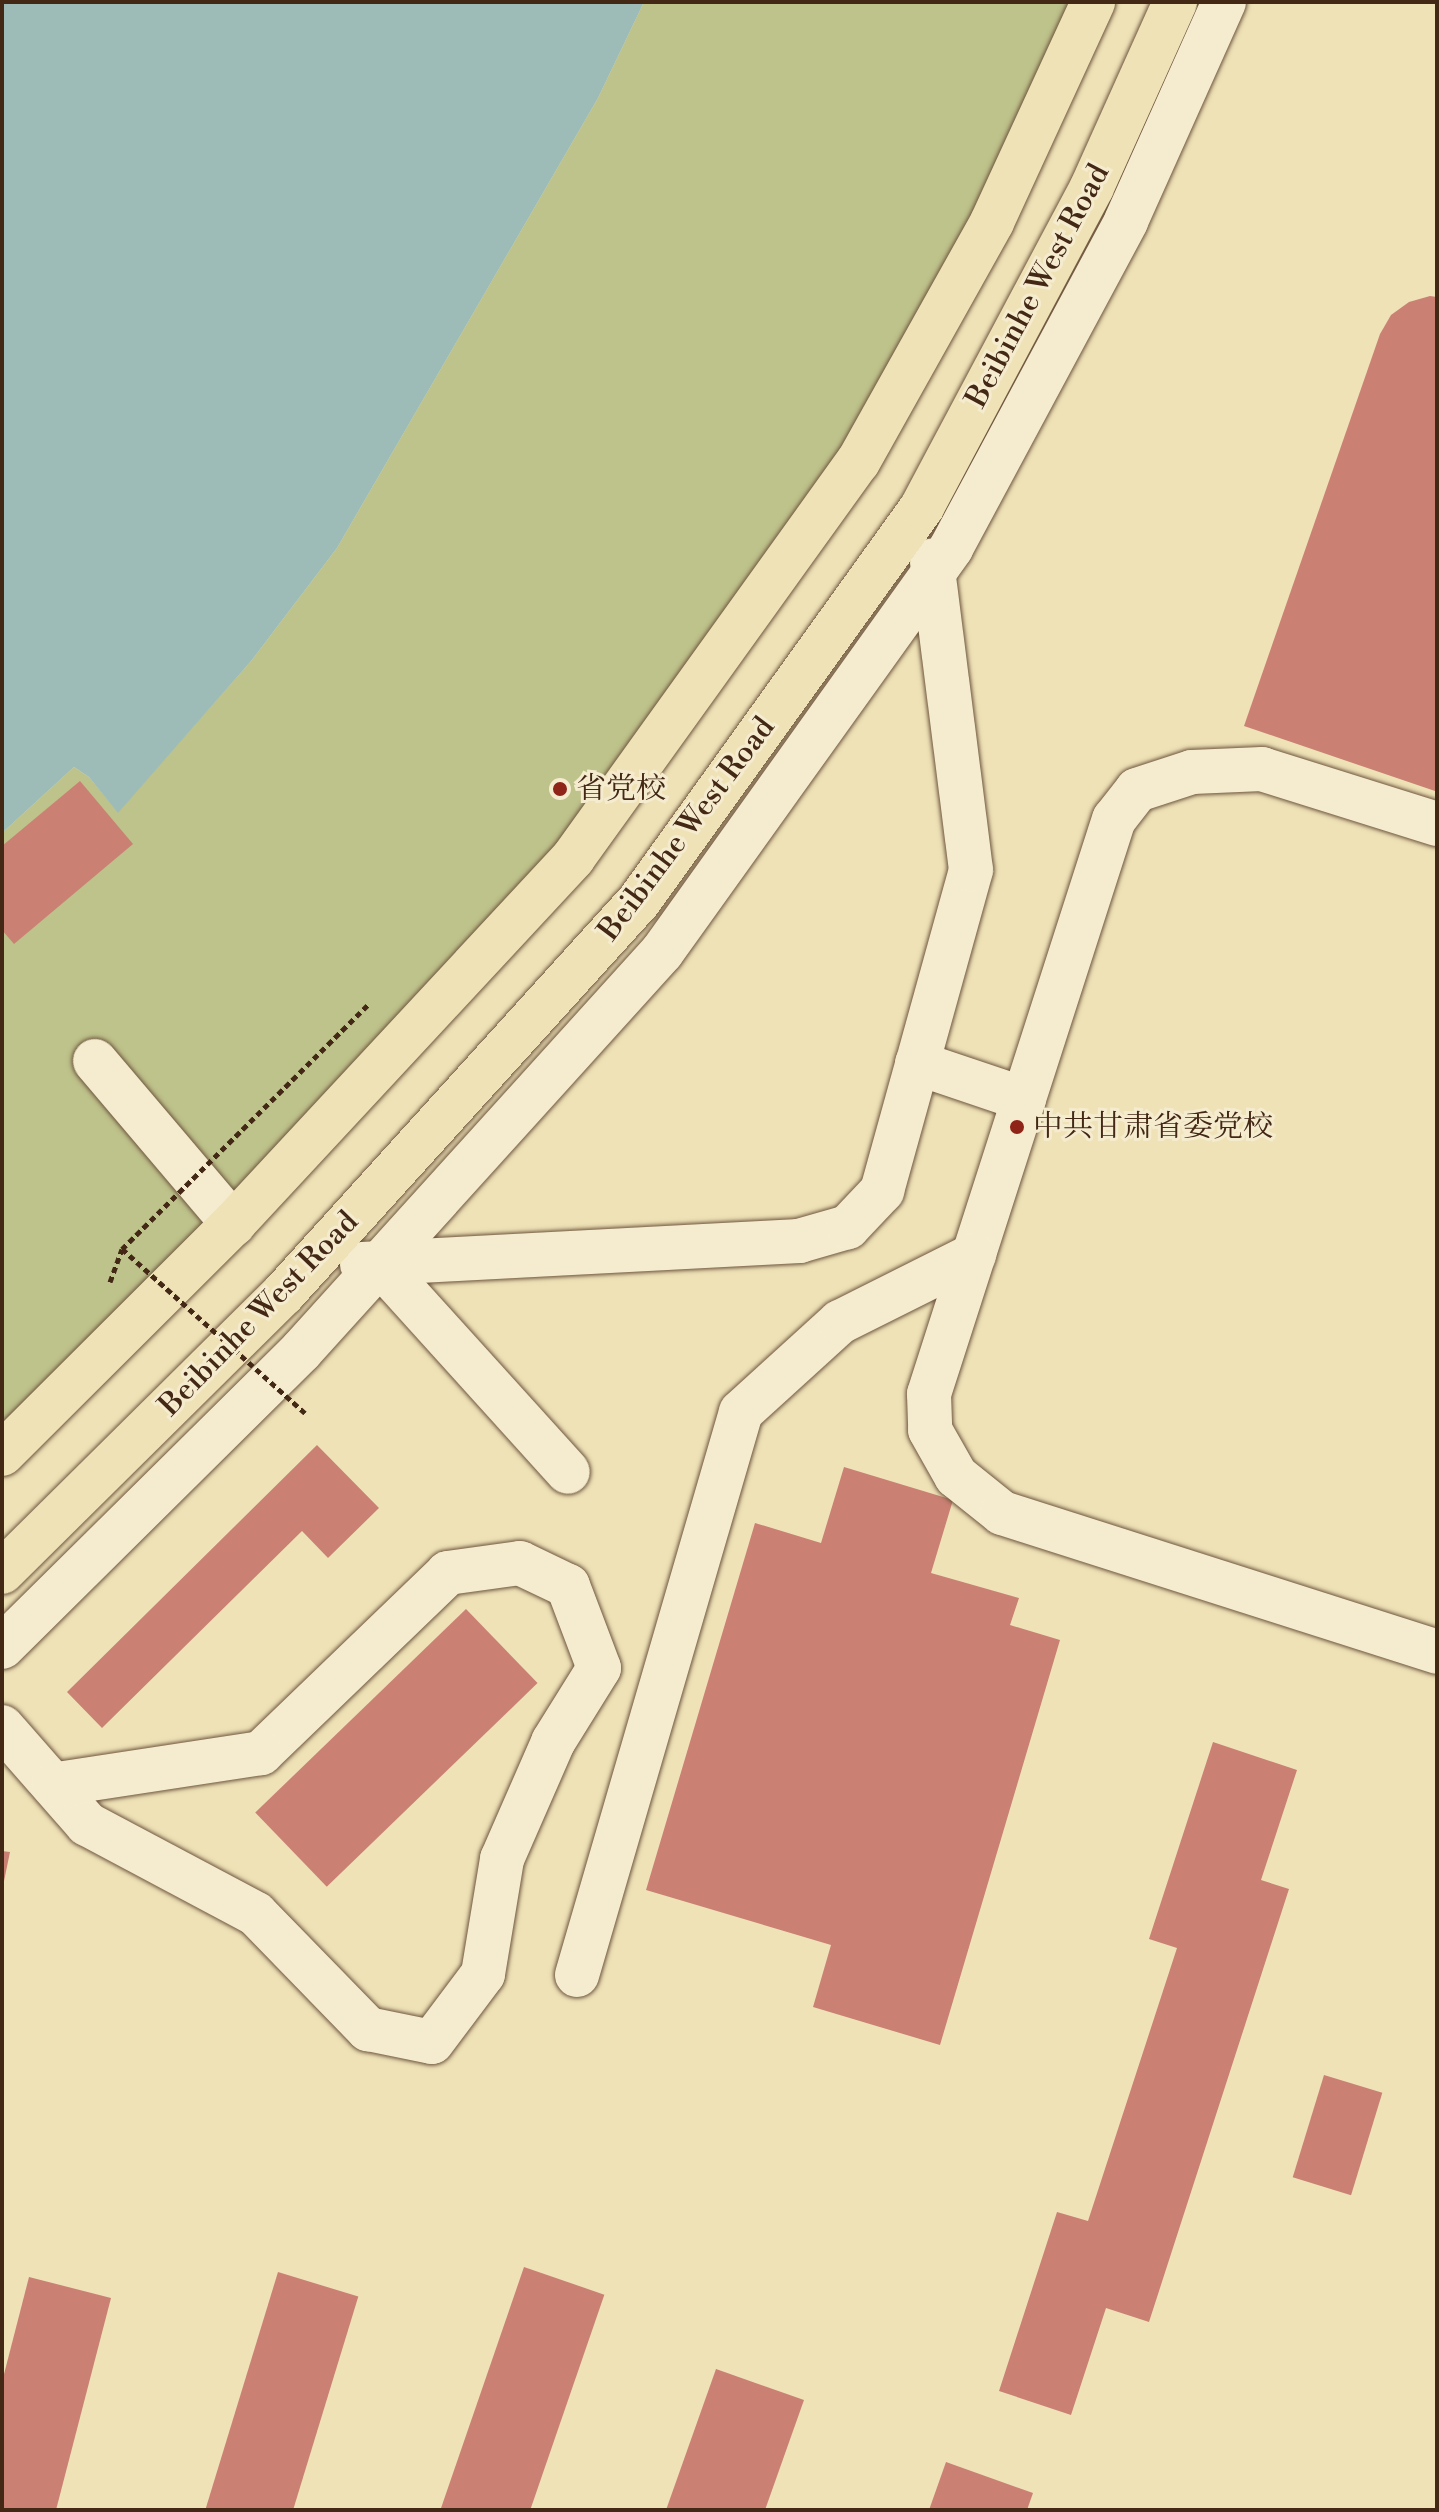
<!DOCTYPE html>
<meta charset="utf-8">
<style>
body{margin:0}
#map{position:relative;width:1439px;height:2512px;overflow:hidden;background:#efe2b7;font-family:"Libre Bodoni","Noto Serif SC",serif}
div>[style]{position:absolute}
.green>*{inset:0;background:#bec28b}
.water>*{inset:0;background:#9dbcb8}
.building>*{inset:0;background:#ca8174;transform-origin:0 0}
.path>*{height:5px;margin-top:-2.5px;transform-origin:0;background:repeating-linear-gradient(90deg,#432816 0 6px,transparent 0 10px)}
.roads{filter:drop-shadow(0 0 2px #6e563e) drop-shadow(0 0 2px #6e563e)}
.minor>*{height:44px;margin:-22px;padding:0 22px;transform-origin:22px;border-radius:22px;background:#f5ecd0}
.major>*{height:44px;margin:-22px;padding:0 22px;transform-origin:22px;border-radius:22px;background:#efe2b7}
.path-bridge>*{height:5px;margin-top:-2.5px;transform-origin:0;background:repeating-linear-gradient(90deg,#432816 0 6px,transparent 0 10px)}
.dots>*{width:22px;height:22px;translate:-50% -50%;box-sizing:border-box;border:4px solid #f5ecd0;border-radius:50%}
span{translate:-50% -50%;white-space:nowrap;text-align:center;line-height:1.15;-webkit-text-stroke:6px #f5ecd0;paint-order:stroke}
.street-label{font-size:30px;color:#432816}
.poi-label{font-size:30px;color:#432816}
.left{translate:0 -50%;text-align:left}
.frame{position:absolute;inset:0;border:4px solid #432816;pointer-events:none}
</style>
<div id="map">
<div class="green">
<div style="clip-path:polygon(644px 2px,1093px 2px,992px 222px,573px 858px,2px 1454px,2px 833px,74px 767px,89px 777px,118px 812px,252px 660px,337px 548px,598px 98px)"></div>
</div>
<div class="water">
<div style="clip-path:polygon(2px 2px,644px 2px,598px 98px,337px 548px,252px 660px,118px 813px,89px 777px,74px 767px,2px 833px)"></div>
</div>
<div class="building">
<div style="clip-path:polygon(1430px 296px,1437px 297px,1435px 791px,1244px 726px,1380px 334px,1391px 315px,1409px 302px)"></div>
<div style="clip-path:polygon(80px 781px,133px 844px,14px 944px,2px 930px,2px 846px)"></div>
<div style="clip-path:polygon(317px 1445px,379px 1508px,328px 1558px,302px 1531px,102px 1728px,67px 1692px)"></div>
<div style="clip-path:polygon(844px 1467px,953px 1500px,931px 1573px,1019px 1598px,1010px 1625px,1060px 1640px,940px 2045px,813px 2007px,831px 1945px,646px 1890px,755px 1523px,821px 1543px)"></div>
<div style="left:466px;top:1609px;width:103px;height:293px;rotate:46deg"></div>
<div style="clip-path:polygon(1213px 1742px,1297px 1770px,1261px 1880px,1289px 1889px,1149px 2322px,1106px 2308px,1071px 2415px,999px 2391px,1057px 2212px,1088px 2221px,1177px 1948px,1149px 1939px)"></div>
<div style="clip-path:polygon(2px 1851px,10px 1852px,3px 1886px,2px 1885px)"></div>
<div style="left:1324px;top:2075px;width:61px;height:107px;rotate:17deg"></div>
<div style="left:524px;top:2267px;width:85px;height:258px;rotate:19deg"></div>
<div style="left:278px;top:2272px;width:84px;height:248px;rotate:17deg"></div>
<div style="clip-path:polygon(29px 2277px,111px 2298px,56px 2510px,2px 2510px,2px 2382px)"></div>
<div style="clip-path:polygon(716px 2369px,804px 2400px,765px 2510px,666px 2510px)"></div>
<div style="clip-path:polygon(946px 2462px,1033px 2493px,1027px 2510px,929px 2510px)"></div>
</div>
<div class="path">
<div style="left:110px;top:1282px;width:35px;rotate:-70deg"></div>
</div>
<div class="roads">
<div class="minor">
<div style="left:1437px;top:824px;width:183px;rotate:-162.6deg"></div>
<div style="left:1262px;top:769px;width:70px;rotate:177.5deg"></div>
<div style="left:1192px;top:772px;width:58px;rotate:161.9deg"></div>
<div style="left:1137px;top:790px;width:37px;rotate:128deg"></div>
<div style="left:1114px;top:819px;width:604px;rotate:107.84deg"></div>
<div style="left:929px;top:1394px;width:36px;rotate:88deg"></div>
<div style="left:930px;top:1430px;width:53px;rotate:60.5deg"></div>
<div style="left:956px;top:1476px;width:59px;rotate:38.8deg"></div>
<div style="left:1002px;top:1513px;width:457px;rotate:17.7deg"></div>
<div style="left:95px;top:1061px;width:214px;rotate:49.7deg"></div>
<div style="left:917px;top:1063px;width:113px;rotate:18.6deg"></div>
<div style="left:362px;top:1264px;width:438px;rotate:-3deg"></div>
<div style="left:799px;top:1241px;width:51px;rotate:-15.9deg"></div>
<div style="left:848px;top:1227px;width:50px;rotate:-46.6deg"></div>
<div style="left:882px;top:1191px;width:333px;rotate:-74.5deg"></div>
<div style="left:971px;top:870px;width:312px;rotate:-97.2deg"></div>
<div style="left:380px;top:1264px;width:280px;rotate:47.9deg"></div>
<div style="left:2px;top:1647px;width:421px;rotate:-44.7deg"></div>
<div style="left:301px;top:1351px;width:538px;rotate:-47.86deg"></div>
<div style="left:662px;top:952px;width:497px;rotate:-54.4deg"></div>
<div style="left:951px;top:548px;width:371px;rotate:-61.8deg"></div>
<div style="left:1126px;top:221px;width:240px;rotate:-65.9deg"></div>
<div style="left:2px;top:1727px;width:129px;rotate:48.8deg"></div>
<div style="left:87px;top:1824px;width:191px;rotate:28deg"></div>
<div style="left:256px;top:1914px;width:161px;rotate:45.8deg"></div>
<div style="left:368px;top:2029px;width:65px;rotate:11.5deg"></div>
<div style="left:432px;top:2042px;width:85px;rotate:-53.1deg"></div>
<div style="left:483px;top:1974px;width:117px;rotate:-80.6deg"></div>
<div style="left:502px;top:1859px;width:128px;rotate:-66.4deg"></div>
<div style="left:553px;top:1742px;width:87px;rotate:-58.1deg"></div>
<div style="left:599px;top:1668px;width:88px;rotate:-110.7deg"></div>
<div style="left:568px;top:1586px;width:53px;rotate:-154.4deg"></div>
<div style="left:520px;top:1563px;width:73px;rotate:172.1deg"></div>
<div style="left:448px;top:1573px;width:260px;rotate:136.1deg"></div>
<div style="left:261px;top:1753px;width:210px;rotate:171.3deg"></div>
<div style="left:577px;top:1975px;width:586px;rotate:-73.76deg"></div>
<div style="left:741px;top:1412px;width:134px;rotate:-42.3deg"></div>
<div style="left:840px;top:1322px;width:150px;rotate:-26.6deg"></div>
</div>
<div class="major">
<div style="left:2px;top:1454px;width:326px;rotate:-44.9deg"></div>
<div style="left:233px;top:1224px;width:500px;rotate:-47.1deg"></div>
<div style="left:573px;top:858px;width:488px;rotate:-54.3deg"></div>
<div style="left:858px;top:462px;width:275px;rotate:-60.8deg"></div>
<div style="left:992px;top:222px;width:242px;rotate:-65.3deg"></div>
<div style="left:2px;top:1572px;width:395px;rotate:-44.7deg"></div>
<div style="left:283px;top:1294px;width:530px;rotate:-47.83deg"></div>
<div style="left:639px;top:901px;width:485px;rotate:-54.3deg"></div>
<div style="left:922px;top:507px;width:362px;rotate:-62deg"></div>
<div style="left:1092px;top:187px;width:203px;rotate:-65.8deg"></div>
</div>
</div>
<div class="path-bridge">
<div style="left:305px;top:1413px;width:246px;rotate:-138.1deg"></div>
<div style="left:122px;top:1249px;width:348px;rotate:-44.8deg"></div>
</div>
<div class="dots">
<div style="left:560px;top:789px;background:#8f2418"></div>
<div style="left:1017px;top:1127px;background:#8f2418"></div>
</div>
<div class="street-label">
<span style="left:1038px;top:286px;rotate:-62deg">Beibinhe West Road</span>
<span style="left:687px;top:829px;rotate:-53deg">Beibinhe West Road</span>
<span style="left:259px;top:1314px;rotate:-46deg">Beibinhe West Road</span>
</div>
<div class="poi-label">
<span class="left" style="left:576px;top:789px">省党校</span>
<span class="left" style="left:1033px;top:1127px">中共甘肃省委党校</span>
</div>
<div class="frame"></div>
</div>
